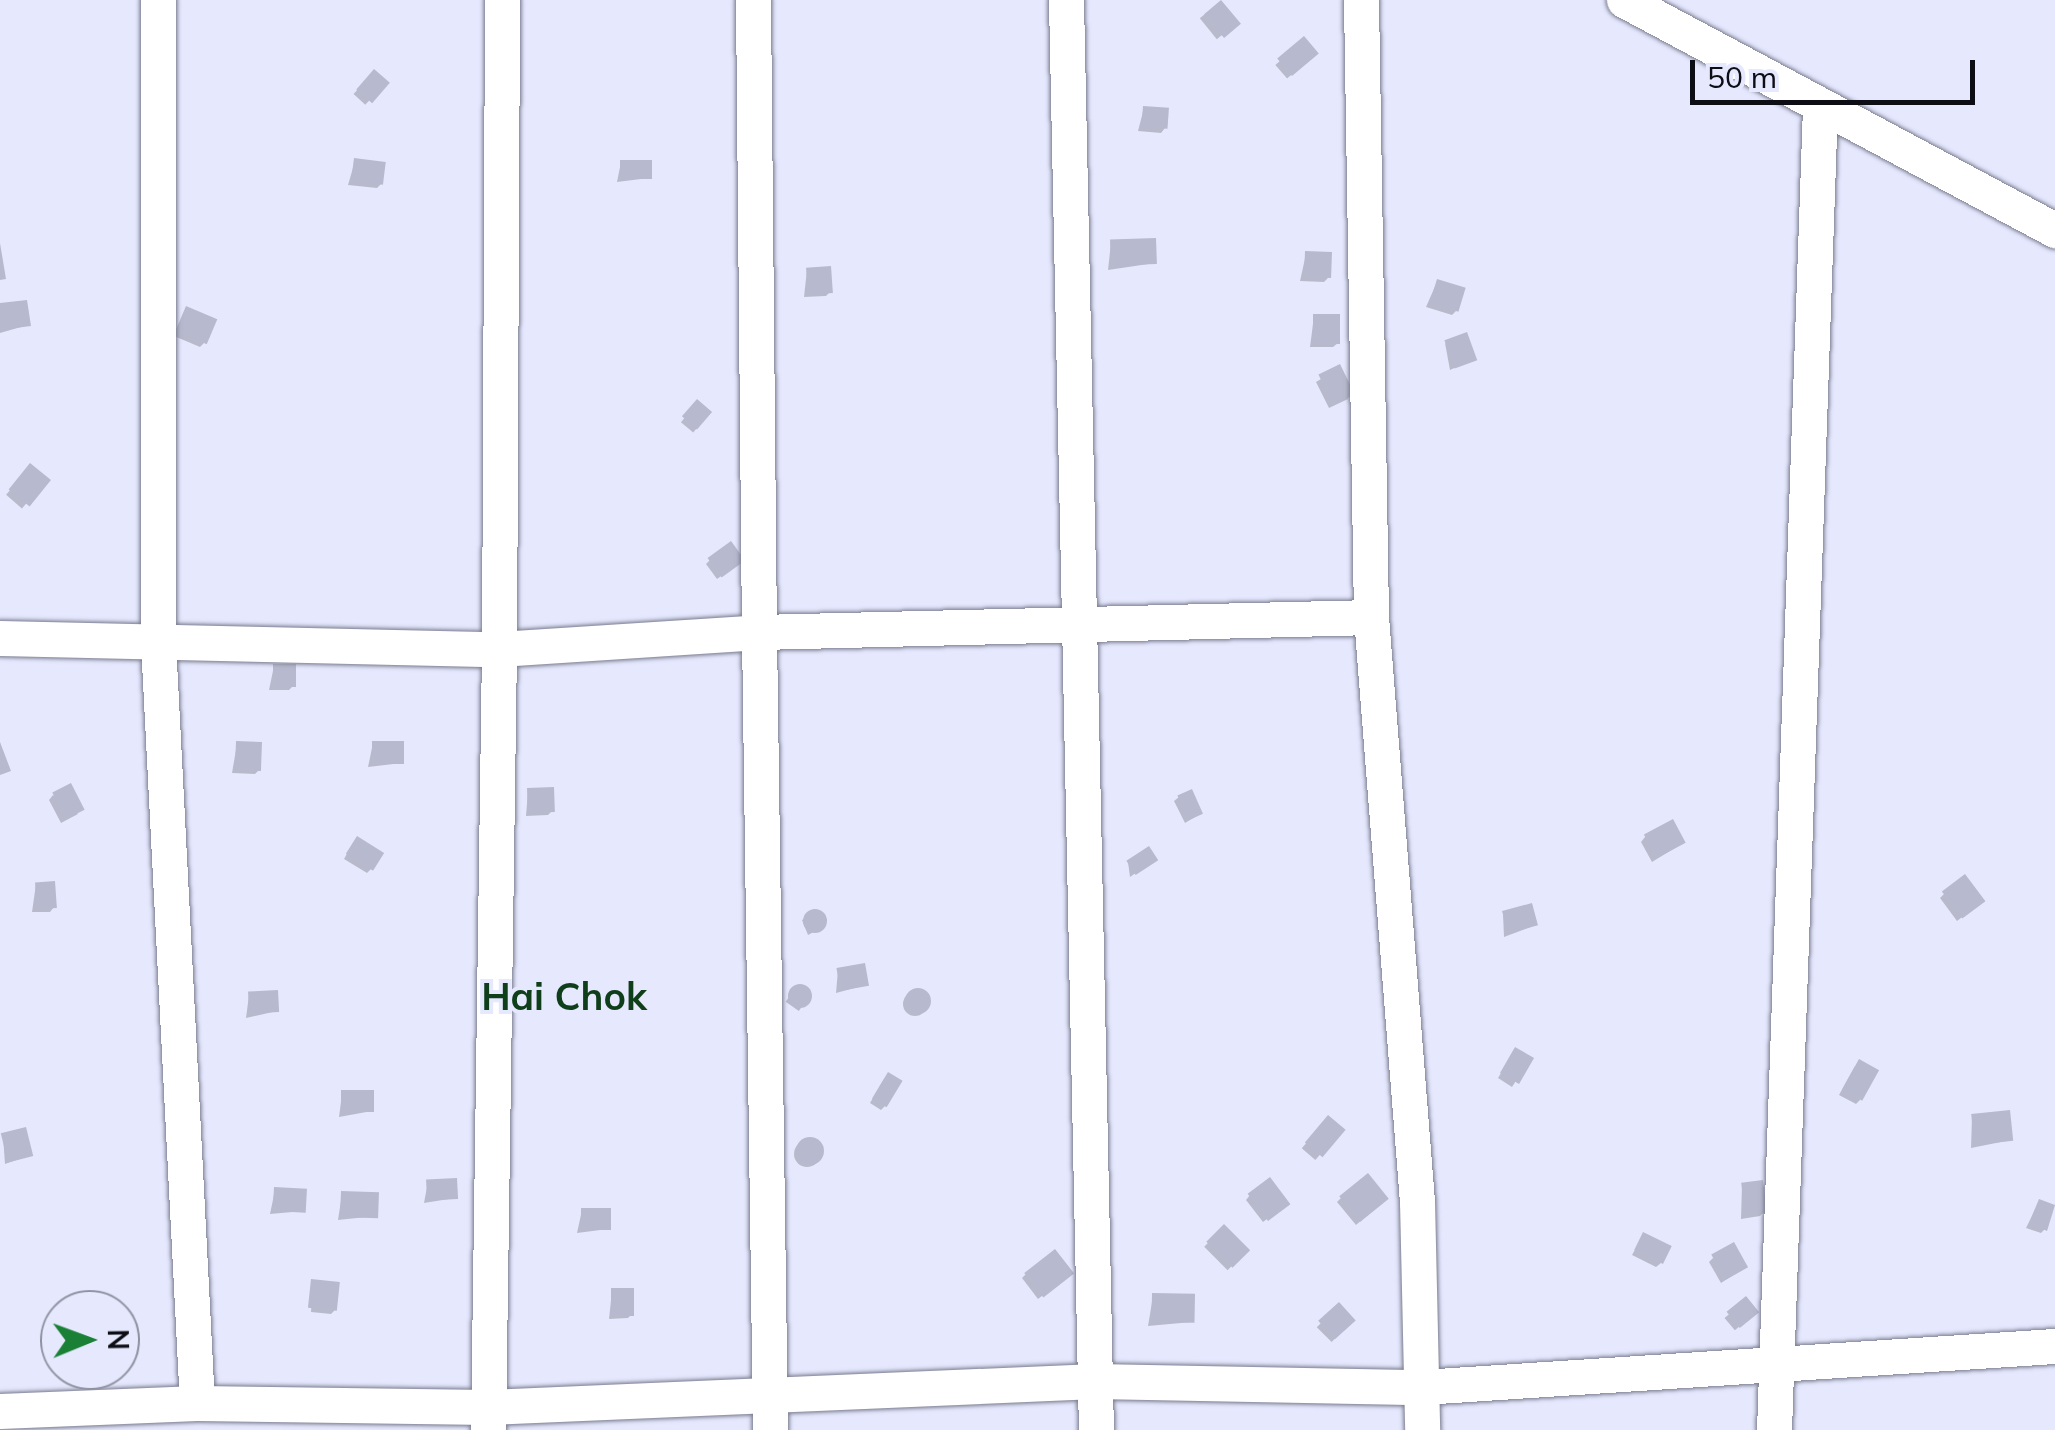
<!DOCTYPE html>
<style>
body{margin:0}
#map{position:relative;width:2055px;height:1430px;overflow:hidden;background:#e6e9fe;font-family:Mulish,sans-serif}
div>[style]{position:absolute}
.shadow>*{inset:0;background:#0003;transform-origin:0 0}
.round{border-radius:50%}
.building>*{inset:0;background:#b7bace;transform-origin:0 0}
.roads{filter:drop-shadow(0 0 2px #797b8e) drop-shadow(0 0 2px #797b8e)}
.street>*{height:35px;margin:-17.5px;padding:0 17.5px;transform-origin:17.5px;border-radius:17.5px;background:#fff}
span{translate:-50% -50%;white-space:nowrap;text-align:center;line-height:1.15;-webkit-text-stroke:8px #e6e9fe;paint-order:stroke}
.district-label{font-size:38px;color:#0f3e1a;font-weight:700}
.north{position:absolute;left:40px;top:1290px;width:100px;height:100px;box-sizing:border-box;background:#e6e9fe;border:2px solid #8f91a1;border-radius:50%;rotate:89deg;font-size:28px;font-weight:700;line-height:40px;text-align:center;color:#0d0e15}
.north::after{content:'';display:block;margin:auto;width:35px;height:45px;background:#198035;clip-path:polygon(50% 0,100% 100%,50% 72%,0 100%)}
.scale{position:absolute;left:1690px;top:60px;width:285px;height:45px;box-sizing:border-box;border:5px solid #0d0e15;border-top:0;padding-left:12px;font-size:30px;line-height:35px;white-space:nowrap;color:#0d0e15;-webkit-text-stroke:8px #e6e9fe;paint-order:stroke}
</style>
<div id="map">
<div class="shadow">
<div style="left:1220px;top:2px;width:27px;height:26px;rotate:51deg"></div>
<div style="left:1304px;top:40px;width:18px;height:38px;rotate:49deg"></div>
<div style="left:374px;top:72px;width:16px;height:30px;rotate:43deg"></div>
<div style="clip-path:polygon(1144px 108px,1165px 128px,1161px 133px,1138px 131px)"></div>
<div style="clip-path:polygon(355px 161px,381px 184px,377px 188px,348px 185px)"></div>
<div style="clip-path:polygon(621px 162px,649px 178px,617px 182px)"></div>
<div style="clip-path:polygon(1111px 243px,1155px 263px,1108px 270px)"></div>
<div style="clip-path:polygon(1306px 254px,1328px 278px,1324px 282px,1300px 281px)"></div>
<div style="clip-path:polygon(807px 270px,830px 292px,826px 296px,804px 297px)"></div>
<div style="clip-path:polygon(1437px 282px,1456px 311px,1452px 315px,1426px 307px)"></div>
<div style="clip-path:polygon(0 306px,28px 325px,0 333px)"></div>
<div style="clip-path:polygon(187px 309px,204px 343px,200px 347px,174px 336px)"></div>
<div style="clip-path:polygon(1314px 316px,1338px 343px,1333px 347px,1310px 347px)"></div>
<div style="clip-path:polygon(1445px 343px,1474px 359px,1450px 370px)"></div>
<div style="clip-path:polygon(1339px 368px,1348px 399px,1329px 408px,1316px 382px)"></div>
<div style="left:697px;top:403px;width:16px;height:25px;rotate:40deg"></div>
<div style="left:31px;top:466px;width:21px;height:38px;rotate:41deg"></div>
<div style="clip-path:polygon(710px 560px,738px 564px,717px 579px,706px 564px)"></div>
<div style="clip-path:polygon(274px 666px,293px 686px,289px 690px,269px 690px)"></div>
<div style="clip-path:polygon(373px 743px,402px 763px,368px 767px)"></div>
<div style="clip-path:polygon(237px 744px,259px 770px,255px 774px,232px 773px)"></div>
<div style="clip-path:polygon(528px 791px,552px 811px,548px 815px,526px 816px)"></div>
<div style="clip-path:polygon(53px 795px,78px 814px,61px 823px,49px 800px)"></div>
<div style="clip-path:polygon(1179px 797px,1200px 814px,1185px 823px,1174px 801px)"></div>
<div style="clip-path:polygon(1645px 837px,1683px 843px,1652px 862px,1641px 842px)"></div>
<div style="clip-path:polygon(353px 843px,371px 869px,367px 873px,344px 859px)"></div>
<div style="clip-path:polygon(1128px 862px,1150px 863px,1130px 877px)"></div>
<div style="clip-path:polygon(36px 884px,54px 907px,50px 912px,32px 912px)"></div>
<div style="clip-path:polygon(1944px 894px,1978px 905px,1957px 921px,1940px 898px)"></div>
<div style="clip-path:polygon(817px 912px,823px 927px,808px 935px,802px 920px)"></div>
<div style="clip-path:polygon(1503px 914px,1536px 925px,1504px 937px)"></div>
<div style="clip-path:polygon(838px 970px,866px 985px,836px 993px)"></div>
<div style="left:796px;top:987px;width:16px;height:18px;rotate:35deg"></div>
<div class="round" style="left:903px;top:992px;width:24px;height:24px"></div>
<div style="clip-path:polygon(249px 995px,277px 1011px,246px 1018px)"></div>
<div style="clip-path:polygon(1512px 1055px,1530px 1059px,1512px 1087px,1498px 1078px)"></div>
<div style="clip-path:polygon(1855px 1066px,1860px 1100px,1856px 1104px,1839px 1095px)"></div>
<div style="clip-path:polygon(884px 1079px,885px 1106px,881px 1110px,870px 1103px)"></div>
<div style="clip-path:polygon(342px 1094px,372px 1111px,339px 1117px)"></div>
<div style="clip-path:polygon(1972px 1117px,2011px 1140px,1971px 1148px)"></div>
<div style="left:1328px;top:1118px;width:18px;height:40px;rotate:41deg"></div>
<div style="clip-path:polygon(3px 1136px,30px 1155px,5px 1164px)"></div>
<div class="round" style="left:794px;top:1141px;width:26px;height:26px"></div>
<div style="clip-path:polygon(428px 1182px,455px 1198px,424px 1203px)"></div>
<div style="clip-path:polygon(1742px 1185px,1764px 1212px,1760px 1216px,1741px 1219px)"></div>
<div style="clip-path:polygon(275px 1190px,304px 1211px,270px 1214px)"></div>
<div style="clip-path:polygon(342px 1194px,376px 1216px,338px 1220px)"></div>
<div style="clip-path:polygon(1250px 1195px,1282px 1208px,1263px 1222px,1246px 1200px)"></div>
<div style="clip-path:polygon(1341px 1198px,1386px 1199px,1356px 1225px,1337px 1202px)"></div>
<div style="clip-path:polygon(2039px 1202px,2045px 1229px,2041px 1233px,2026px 1228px)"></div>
<div style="clip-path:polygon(582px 1210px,608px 1229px,577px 1233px)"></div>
<div style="left:1224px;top:1227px;width:33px;height:28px;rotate:45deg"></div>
<div style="clip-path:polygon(1643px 1235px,1661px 1263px,1656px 1267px,1632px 1255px)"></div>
<div style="clip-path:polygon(1713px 1258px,1741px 1270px,1721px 1283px,1709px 1262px)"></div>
<div style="clip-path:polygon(1026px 1274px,1067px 1277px,1038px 1299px,1022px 1278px)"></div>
<div style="clip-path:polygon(313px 1283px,335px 1310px,331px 1314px,311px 1312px)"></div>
<div style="clip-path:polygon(612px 1291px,632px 1314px,628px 1318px,609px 1319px)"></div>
<div style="clip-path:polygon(1153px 1296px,1192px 1322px,1148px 1326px)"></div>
<div style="left:1746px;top:1300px;width:16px;height:28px;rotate:50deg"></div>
<div style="left:1338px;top:1306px;width:21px;height:30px;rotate:45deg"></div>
</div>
<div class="building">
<div style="left:1221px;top:0;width:31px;height:22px;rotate:50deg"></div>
<div style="left:1304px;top:36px;width:23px;height:35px;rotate:50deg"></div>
<div style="left:374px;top:69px;width:21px;height:27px;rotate:41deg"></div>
<div style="left:1143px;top:106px;width:26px;height:21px;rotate:4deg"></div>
<div style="left:354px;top:158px;width:32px;height:23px;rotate:7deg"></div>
<div style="left:620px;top:160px;width:32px;height:19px"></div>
<div style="left:1156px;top:238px;width:26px;height:46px;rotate:88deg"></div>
<div style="clip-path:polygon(0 243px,6px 279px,0 280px)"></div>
<div style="left:1305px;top:251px;width:27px;height:26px;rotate:2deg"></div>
<div style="left:831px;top:266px;width:27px;height:25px;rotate:86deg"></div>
<div style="left:1437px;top:279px;width:30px;height:25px;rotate:17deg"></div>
<div style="clip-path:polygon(27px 300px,31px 326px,0 330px,0 303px)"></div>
<div style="left:186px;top:306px;width:34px;height:27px;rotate:23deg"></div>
<div style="left:1313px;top:314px;width:27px;height:30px"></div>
<div style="left:1467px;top:332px;width:30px;height:24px;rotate:70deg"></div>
<div style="left:1340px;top:364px;width:34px;height:24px;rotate:64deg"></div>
<div style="left:697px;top:399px;width:20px;height:23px;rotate:41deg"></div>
<div style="left:30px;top:463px;width:27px;height:34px;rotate:39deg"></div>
<div style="left:731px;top:541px;width:24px;height:29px;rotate:54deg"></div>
<div style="left:273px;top:664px;width:23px;height:23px"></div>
<div style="left:236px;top:741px;width:26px;height:29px;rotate:2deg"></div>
<div style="left:372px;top:741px;width:32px;height:23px"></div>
<div style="clip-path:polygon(0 742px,11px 771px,0 775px)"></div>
<div style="left:71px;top:783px;width:30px;height:21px;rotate:63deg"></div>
<div style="left:554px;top:787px;width:25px;height:27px;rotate:88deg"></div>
<div style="left:1192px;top:789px;width:27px;height:16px;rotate:66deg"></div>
<div style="left:1673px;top:819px;width:27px;height:33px;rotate:62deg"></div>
<div style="left:357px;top:836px;width:32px;height:21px;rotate:32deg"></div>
<div style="left:1149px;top:846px;width:17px;height:27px;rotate:57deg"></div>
<div style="left:1965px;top:874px;width:34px;height:29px;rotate:53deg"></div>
<div style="left:55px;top:881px;width:27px;height:20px;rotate:86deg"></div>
<div style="left:1532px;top:903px;width:23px;height:31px;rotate:75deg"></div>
<div class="round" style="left:803px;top:909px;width:24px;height:24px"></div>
<div style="left:865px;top:963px;width:23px;height:29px;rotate:80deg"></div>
<div class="round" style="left:788px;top:984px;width:24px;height:24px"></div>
<div class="round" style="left:905px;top:988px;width:26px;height:26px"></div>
<div style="left:278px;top:990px;width:22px;height:30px;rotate:87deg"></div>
<div style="left:1515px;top:1047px;width:22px;height:30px;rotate:30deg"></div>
<div style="left:1859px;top:1059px;width:23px;height:35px;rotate:29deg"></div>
<div style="left:888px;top:1072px;width:17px;height:31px;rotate:31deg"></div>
<div style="left:374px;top:1090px;width:22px;height:33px;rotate:90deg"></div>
<div style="left:2010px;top:1110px;width:31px;height:39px;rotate:84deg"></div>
<div style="left:1328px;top:1115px;width:23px;height:36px;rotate:40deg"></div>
<div style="left:26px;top:1127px;width:30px;height:26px;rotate:76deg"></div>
<div class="round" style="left:796px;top:1137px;width:28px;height:28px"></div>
<div style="left:1368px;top:1173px;width:33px;height:37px;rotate:51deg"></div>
<div style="left:1270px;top:1177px;width:34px;height:28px;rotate:53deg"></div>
<div style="left:457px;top:1178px;width:21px;height:31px;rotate:87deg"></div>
<div style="left:1763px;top:1180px;width:33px;height:22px;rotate:83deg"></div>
<div style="left:274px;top:1187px;width:33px;height:24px;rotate:3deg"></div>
<div style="left:341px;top:1191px;width:38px;height:26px;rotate:2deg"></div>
<div style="clip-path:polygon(2039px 1199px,2055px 1205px,2047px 1231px,2029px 1223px)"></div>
<div style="left:581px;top:1208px;width:30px;height:22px"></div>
<div style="left:1224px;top:1224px;width:37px;height:25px;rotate:45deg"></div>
<div style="left:1643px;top:1232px;width:32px;height:20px;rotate:26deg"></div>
<div style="left:1734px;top:1242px;width:29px;height:26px;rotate:61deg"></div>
<div style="left:1055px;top:1249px;width:31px;height:39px;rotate:52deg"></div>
<div style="left:311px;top:1279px;width:29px;height:29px;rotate:6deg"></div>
<div style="left:611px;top:1288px;width:23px;height:28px"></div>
<div style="left:1152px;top:1293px;width:43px;height:29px;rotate:1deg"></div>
<div style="left:1746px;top:1296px;width:21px;height:25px;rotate:51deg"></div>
<div style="left:1339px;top:1302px;width:25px;height:28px;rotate:48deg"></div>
</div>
<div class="roads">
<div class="street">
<div style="left:158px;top:0;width:642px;rotate:90deg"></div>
<div style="left:158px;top:642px;width:762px;rotate:87.07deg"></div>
<div style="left:502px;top:0;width:649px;rotate:90.26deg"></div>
<div style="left:499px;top:649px;width:261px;rotate:-3.7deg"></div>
<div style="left:759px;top:632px;width:798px;rotate:89.21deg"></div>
<div style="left:753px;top:0;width:632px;rotate:89.46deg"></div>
<div style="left:759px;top:632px;width:612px;rotate:-1.4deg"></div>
<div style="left:1066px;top:0;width:1430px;rotate:88.8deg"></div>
<div style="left:1361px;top:0;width:617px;rotate:89.07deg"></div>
<div style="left:1371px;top:617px;width:586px;rotate:85.5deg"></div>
<div style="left:1417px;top:1201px;width:229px;rotate:88.7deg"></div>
<div style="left:1624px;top:0;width:489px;rotate:28.1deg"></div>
<div style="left:0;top:638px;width:499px;rotate:1.3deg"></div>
<div style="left:499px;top:649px;width:780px;rotate:90.81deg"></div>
<div style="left:0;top:1411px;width:197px;rotate:-2.3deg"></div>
<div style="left:197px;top:1403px;width:291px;rotate:0.8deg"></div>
<div style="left:488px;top:1407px;width:608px;rotate:-2.45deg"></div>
<div style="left:1095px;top:1381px;width:327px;rotate:1.1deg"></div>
<div style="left:1422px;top:1387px;width:634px;rotate:-3.71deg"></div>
<div style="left:1774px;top:1430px;width:1324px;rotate:-88.01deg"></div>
</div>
</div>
<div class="district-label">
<span style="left:564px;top:997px">Hai Chok</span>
</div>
<div class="north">N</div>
<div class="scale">50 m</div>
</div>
